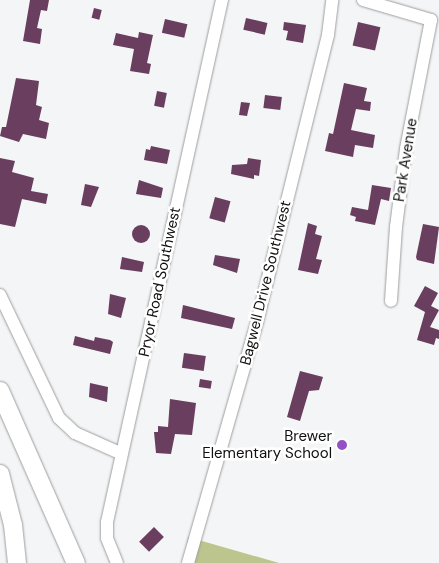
<!DOCTYPE html>
<style>
body{margin:0}
#map{position:relative;width:439px;height:563px;overflow:hidden;background:#f4f5f6;font-family:"DM Sans",sans-serif}
div>[style]{position:absolute}
.forest>*{inset:0;background:#bbc58d}
.building>*{inset:0;background:#6a3e5e;transform-origin:0 0}
.round{border-radius:50%}
.roads{filter:drop-shadow(0 0 1px #9d9e9f) drop-shadow(0 0 1px #9d9e9f)}
.minor>*{height:12px;margin:-6px;padding:0 6px;transform-origin:6px;border-radius:6px;background:#fff}
.highway>*{height:18px;margin:-9px;padding:0 9px;transform-origin:9px;border-radius:9px;background:#fff}
.dots>*{width:14px;height:14px;translate:-50% -50%;box-sizing:border-box;border:2px solid #fff;border-radius:50%}
span{translate:-50% -50%;white-space:nowrap;text-align:center;line-height:1.15;-webkit-text-stroke:5px #fff;paint-order:stroke}
.street-label{font-size:15px;color:#101010}
.poi-label{font-size:15px;color:#101010}
.right{translate:-100% -50%;text-align:right}
</style>
<div id="map">
<div class="forest">
<div style="clip-path:polygon(188px 537px,279px 563px,185px 563px)"></div>
</div>
<div class="building">
<div style="clip-path:polygon(30px 0,49px 0,47px 11px,41px 10px,37px 28px,42px 29px,40px 44px,23px 41px)"></div>
<div style="left:94px;top:8px;width:8px;height:10px;rotate:14deg"></div>
<div style="left:246px;top:18px;width:22px;height:12px;rotate:13deg"></div>
<div style="left:165px;top:19px;width:23px;height:14px;rotate:13deg"></div>
<div style="clip-path:polygon(284px 22px,306px 25px,303px 43px,286px 40px,288px 31px,283px 30px)"></div>
<div style="left:358px;top:22px;width:23px;height:24px;rotate:13deg"></div>
<div style="clip-path:polygon(139px 32px,153px 35px,147px 63px,151px 64px,149px 74px,130px 71px,134px 49px,113px 45px,116px 33px,138px 38px)"></div>
<div style="clip-path:polygon(16px 78px,39px 81px,36px 105px,42px 107px,39px 120px,49px 123px,46px 139px,23px 134px,19px 142px,0 136px,2px 127px,6px 127px)"></div>
<div style="clip-path:polygon(344px 83px,367px 88px,364px 101px,371px 102px,370px 111px,356px 109px,351px 130px,375px 135px,373px 148px,355px 145px,353px 157px,325px 151px,329px 133px,333px 134px)"></div>
<div style="left:157px;top:91px;width:10px;height:15px;rotate:11deg"></div>
<div style="left:265px;top:95px;width:17px;height:13px;rotate:7deg"></div>
<div style="clip-path:polygon(241px 102px,250px 103px,247px 116px,239px 115px)"></div>
<div style="clip-path:polygon(151px 146px,170px 150px,167px 164px,144px 160px,146px 149px,150px 150px)"></div>
<div style="clip-path:polygon(0 158px,15px 161px,12px 172px,34px 178px,31px 191px,48px 194px,46px 204px,22px 199px,15px 227px,0 224px)"></div>
<div style="clip-path:polygon(248px 158px,261px 160px,259px 176px,254px 175px,254px 179px,231px 174px,232px 165px,247px 164px)"></div>
<div style="clip-path:polygon(139px 180px,163px 188px,161px 198px,136px 194px)"></div>
<div style="clip-path:polygon(85px 184px,99px 187px,91px 207px,81px 205px)"></div>
<div style="clip-path:polygon(372px 185px,391px 188px,389px 201px,381px 199px,375px 225px,355px 221px,356px 217px,350px 215px,352px 207px,368px 210px)"></div>
<div style="left:215px;top:197px;width:16px;height:22px;rotate:15deg"></div>
<div style="clip-path:polygon(308px 223px,317px 226px,315px 234px,322px 236px,316px 259px,322px 260px,318px 274px,298px 270px)"></div>
<div style="clip-path:polygon(423px 224px,439px 227px,434px 264px,417px 260px,416px 257px)"></div>
<div class="round" style="left:132px;top:225px;width:18px;height:18px"></div>
<div style="clip-path:polygon(215px 255px,240px 259px,237px 273px,213px 265px)"></div>
<div style="clip-path:polygon(122px 257px,144px 262px,142px 272px,120px 269px)"></div>
<div style="clip-path:polygon(425px 286px,438px 293px,431px 306px,439px 310px,430px 327px,439px 330px,439px 339px,436px 338px,434px 345px,417px 340px,425px 312px,414px 306px)"></div>
<div style="clip-path:polygon(110px 294px,126px 298px,121px 318px,108px 314px)"></div>
<div style="clip-path:polygon(183px 305px,235px 318px,232px 329px,181px 318px)"></div>
<div style="clip-path:polygon(75px 336px,94px 341px,95px 337px,110px 340px,113px 342px,110px 354px,73px 345px)"></div>
<div style="left:184px;top:353px;width:22px;height:15px;rotate:8deg"></div>
<div style="clip-path:polygon(300px 371px,323px 377px,319px 390px,309px 391px,300px 421px,287px 417px)"></div>
<div style="left:200px;top:379px;width:12px;height:8px;rotate:9deg"></div>
<div style="clip-path:polygon(90px 383px,108px 387px,107px 402px,89px 397px)"></div>
<div style="clip-path:polygon(170px 399px,196px 403px,192px 435px,175px 434px,171px 454px,156px 453px,154px 432px,158px 432px,158px 426px,168px 427px)"></div>
<div style="left:154px;top:527px;width:14px;height:21px;rotate:45deg"></div>
</div>
<div class="roads">
<div class="minor">
<div style="left:363px;top:0;width:71px;rotate:16.4deg"></div>
<div style="left:431px;top:20px;width:131px;rotate:101deg"></div>
<div style="left:406px;top:149px;width:79px;rotate:97.3deg"></div>
<div style="left:396px;top:227px;width:74px;rotate:93.9deg"></div>
<div style="left:0;top:295px;width:136px;rotate:64.4deg"></div>
<div style="left:59px;top:418px;width:22px;rotate:43deg"></div>
<div style="left:75px;top:433px;width:51px;rotate:24.1deg"></div>
<div style="left:117px;top:563px;width:27px;rotate:-112deg"></div>
<div style="left:107px;top:538px;width:16px;rotate:-90deg"></div>
<div style="left:107px;top:522px;width:535px;rotate:-77.58deg"></div>
<div style="left:188px;top:563px;width:251px;rotate:-74deg"></div>
<div style="left:257px;top:322px;width:296px;rotate:-76.1deg"></div>
<div style="left:328px;top:35px;width:35px;rotate:-83deg"></div>
</div>
<div class="highway">
<div style="left:0;top:391px;width:188px;rotate:66.2deg"></div>
<div style="left:0;top:474px;width:53px;rotate:75.7deg"></div>
<div style="left:13px;top:525px;width:38px;rotate:84deg"></div>
</div>
</div>
<div class="dots">
<div style="left:342px;top:445px;background:#9550c4"></div>
</div>
<div class="street-label">
<span style="left:406px;top:160px;rotate:-81deg">Park Avenue</span>
<span style="left:160px;top:282px;rotate:-78deg">Pryor Road Southwest</span>
<span style="left:266px;top:283px;rotate:-76deg">Bagwell Drive Southwest</span>
</div>
<div class="poi-label">
<span class="right" style="left:332px;top:445px">Brewer<br>Elementary School</span>
</div>
</div>
